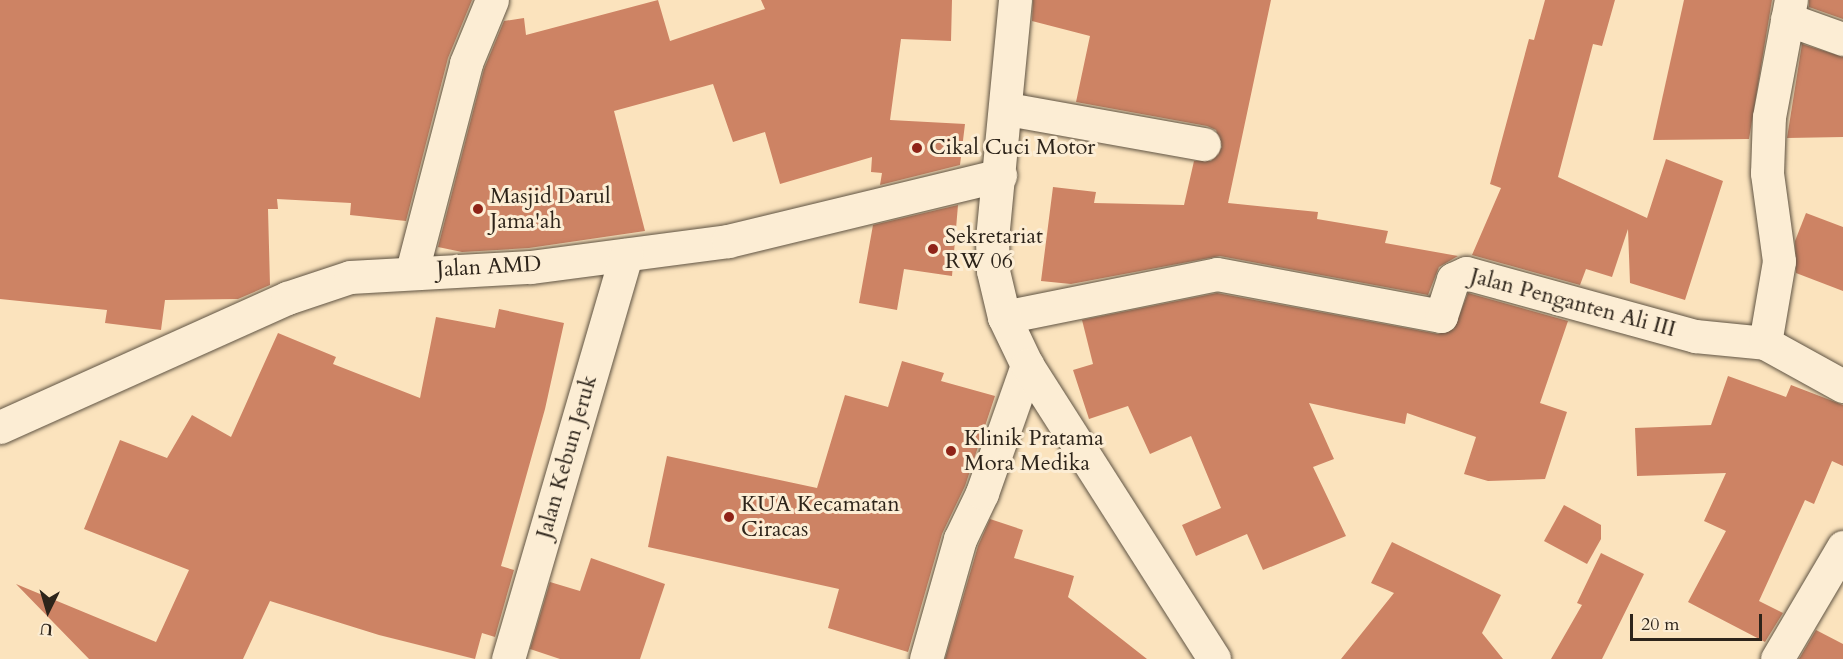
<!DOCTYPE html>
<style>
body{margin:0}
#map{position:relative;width:1843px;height:659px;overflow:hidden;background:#fbe3bd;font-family:Cardo,serif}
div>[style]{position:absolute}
.building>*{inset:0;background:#cd8364}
.roads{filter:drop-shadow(0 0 2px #605443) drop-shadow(0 0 2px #605443)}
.minor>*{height:33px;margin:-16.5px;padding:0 16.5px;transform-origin:16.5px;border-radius:16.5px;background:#fcedd4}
.tertiary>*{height:33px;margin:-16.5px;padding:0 16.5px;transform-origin:16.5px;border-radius:16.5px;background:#fcedd4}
.dots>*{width:16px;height:16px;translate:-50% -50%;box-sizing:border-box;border:3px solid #fcedd4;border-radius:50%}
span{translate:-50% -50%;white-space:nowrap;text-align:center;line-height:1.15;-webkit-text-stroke:6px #fcedd4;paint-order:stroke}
.poi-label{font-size:22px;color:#2d241a}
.left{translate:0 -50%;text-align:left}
.street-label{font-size:22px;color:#2d241a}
.north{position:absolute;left:18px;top:581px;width:60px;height:60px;-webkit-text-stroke:4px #fcedd4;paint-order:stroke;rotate:185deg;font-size:16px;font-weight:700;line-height:24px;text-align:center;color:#2d241a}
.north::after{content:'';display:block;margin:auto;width:21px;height:27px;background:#2d241a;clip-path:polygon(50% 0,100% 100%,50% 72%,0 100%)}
.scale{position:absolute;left:1630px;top:614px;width:132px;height:27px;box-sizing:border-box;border:3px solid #2d241a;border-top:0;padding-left:8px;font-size:18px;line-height:21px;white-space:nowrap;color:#2d241a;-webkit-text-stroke:4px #fcedd4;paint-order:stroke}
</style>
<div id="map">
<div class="building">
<div style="clip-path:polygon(0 0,472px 0,448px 58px,406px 221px,350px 215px,351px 203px,277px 199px,278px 209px,268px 209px,270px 285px,238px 299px,165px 300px,161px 330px,105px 323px,107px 310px,0 299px)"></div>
<div style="clip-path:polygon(658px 0,670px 41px,765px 9px,761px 0,952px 0,951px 41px,901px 39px,890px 120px,965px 124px,960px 165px,880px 185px,882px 173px,871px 172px,872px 157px,780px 184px,765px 132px,733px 142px,713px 84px,614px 111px,645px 231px,529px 248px,462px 252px,438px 247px,484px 69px,504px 21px,524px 18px,526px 35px)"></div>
<div style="clip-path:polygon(1033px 0,1271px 0,1228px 203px,1318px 212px,1317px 219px,1388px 231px,1385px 243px,1458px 256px,1439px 267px,1428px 295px,1220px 256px,1071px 284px,1041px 281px,1053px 187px,1096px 192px,1094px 203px,1184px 205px,1194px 161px,1211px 161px,1222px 147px,1216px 130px,1207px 126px,1076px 102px,1090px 36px,1032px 21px)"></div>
<div style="clip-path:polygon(1545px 0,1615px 0,1602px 46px,1593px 44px,1558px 177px,1647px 218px,1666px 159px,1723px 181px,1685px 300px,1630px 283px,1628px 229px,1612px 277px,1586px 269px,1580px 285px,1472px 255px,1501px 188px,1490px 184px,1529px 39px,1534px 40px)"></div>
<div style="clip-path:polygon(1684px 0,1772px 0,1749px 139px,1653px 140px)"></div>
<div style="clip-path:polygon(1809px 0,1843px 0,1843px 19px,1809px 7px)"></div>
<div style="clip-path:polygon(1802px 44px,1843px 57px,1843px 137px,1787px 138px)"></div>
<div style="clip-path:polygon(958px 205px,952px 276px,904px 269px,897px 310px,859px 303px,873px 225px)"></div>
<div style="clip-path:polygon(1806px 213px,1843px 227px,1843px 291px,1796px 273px,1795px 241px)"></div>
<div style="clip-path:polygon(1217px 293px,1438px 334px,1454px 329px,1468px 293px,1568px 321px,1540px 403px,1567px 412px,1545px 479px,1488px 481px,1464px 474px,1476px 437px,1407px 413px,1405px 424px,1309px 403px,1334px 459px,1313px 467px,1346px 536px,1263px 570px,1247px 534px,1196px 556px,1182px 525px,1221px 508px,1191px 436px,1150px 454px,1128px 406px,1089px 419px,1073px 370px,1093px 364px,1082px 320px)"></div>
<div style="clip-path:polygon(499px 309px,564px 323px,545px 409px,501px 566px,514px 570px,495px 637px,482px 633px,475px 659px,379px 635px,270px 601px,243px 659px,89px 659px,16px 584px,156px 642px,189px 570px,84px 529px,120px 440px,167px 458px,192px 415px,231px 437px,278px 333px,336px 357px,333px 364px,420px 398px,436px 317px,495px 328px)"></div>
<div style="clip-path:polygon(902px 361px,944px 373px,941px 381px,995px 396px,965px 486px,942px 534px,908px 652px,828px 628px,839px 589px,648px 547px,667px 456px,817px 488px,845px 395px,888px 407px)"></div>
<div style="clip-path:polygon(1728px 376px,1786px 397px,1791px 385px,1843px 405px,1843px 466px,1832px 461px,1814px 504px,1805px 500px,1759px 601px,1783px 613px,1765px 642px,1688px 602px,1726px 531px,1704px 521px,1726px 473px,1637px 476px,1635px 428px,1711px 425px)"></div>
<div style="clip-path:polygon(1564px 505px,1601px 525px,1601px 539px,1587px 564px,1544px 541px)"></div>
<div style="clip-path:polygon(990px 519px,1023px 530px,1014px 558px,1074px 576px,1068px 597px,1147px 659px,945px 659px,978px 546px)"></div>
<div style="clip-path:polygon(1392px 542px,1501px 595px,1482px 633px,1503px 659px,1341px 659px,1394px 593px,1371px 583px)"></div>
<div style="clip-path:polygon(1601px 553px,1644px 574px,1602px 659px,1551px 659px,1582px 605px,1577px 603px)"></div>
<div style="clip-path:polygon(591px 558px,665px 584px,640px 659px,560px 659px,530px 649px,550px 582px,580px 591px)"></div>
<div style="clip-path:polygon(1816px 630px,1843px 644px,1843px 659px,1799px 659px)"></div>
</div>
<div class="roads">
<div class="minor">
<div style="left:1787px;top:19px;width:59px;rotate:19.7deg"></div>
<div style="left:1007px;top:109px;width:200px;rotate:10.1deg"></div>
<div style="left:412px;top:271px;width:215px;rotate:-75.4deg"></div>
<div style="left:466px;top:63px;width:68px;rotate:-67.6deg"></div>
<div style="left:1004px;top:317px;width:217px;rotate:-11.4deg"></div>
<div style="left:1217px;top:274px;width:228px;rotate:10.6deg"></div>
<div style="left:1441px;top:316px;width:39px;rotate:-72deg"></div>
<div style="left:1453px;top:279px;width:14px;rotate:-25deg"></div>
<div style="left:1466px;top:273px;width:238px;rotate:15.4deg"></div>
<div style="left:1695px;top:336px;width:70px;rotate:5.7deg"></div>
<div style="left:1765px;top:343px;width:89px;rotate:28.9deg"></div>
<div style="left:1765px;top:343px;width:83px;rotate:-80.3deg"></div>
<div style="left:1779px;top:261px;width:89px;rotate:-97.8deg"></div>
<div style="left:1767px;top:173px;width:56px;rotate:-88deg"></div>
<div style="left:1769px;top:117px;width:119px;rotate:-79.4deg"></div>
<div style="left:0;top:427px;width:315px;rotate:-24.2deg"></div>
<div style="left:287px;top:298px;width:66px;rotate:-18.4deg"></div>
<div style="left:350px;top:277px;width:181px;rotate:-3.2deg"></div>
<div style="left:531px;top:267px;width:199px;rotate:-7.5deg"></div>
<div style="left:728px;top:241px;width:280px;rotate:-13.6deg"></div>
<div style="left:508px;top:659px;width:421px;rotate:-73.7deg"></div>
<div style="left:926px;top:659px;width:125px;rotate:-74.2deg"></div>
<div style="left:960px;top:539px;width:51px;rotate:-64.4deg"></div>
<div style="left:982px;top:493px;width:136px;rotate:-70.6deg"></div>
<div style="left:1777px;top:659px;width:130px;rotate:-59.5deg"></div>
</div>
<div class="tertiary">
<div style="left:1015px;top:0;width:241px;rotate:95.5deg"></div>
<div style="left:992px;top:240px;width:31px;rotate:88deg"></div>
<div style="left:993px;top:271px;width:47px;rotate:76.6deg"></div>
<div style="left:1004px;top:317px;width:53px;rotate:64.4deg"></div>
<div style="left:1027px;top:365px;width:348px;rotate:57.5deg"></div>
</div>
</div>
<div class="dots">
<div style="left:917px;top:148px;background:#8f2418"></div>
<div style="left:478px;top:209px;background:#8f2418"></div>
<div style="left:933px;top:249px;background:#8f2418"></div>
<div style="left:951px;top:451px;background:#8f2418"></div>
<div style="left:729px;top:517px;background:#8f2418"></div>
</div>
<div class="poi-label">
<span class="left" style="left:929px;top:148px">Cikal Cuci Motor</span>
<span class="left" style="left:490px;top:209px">Masjid Darul<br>Jama'ah</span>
<span class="left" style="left:945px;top:249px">Sekretariat<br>RW 06</span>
<span class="left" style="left:964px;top:451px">Klinik Pratama<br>Mora Medika</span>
<span class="left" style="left:741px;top:517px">KUA Kecamatan<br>Ciracas</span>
</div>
<div class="street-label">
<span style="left:489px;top:267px;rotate:-3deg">Jalan AMD</span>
<span style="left:1573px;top:303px;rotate:15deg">Jalan Penganten Ali III</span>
<span style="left:567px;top:457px;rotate:-74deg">Jalan Kebun Jeruk</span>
</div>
<div class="north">U</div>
<div class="scale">20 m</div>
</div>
